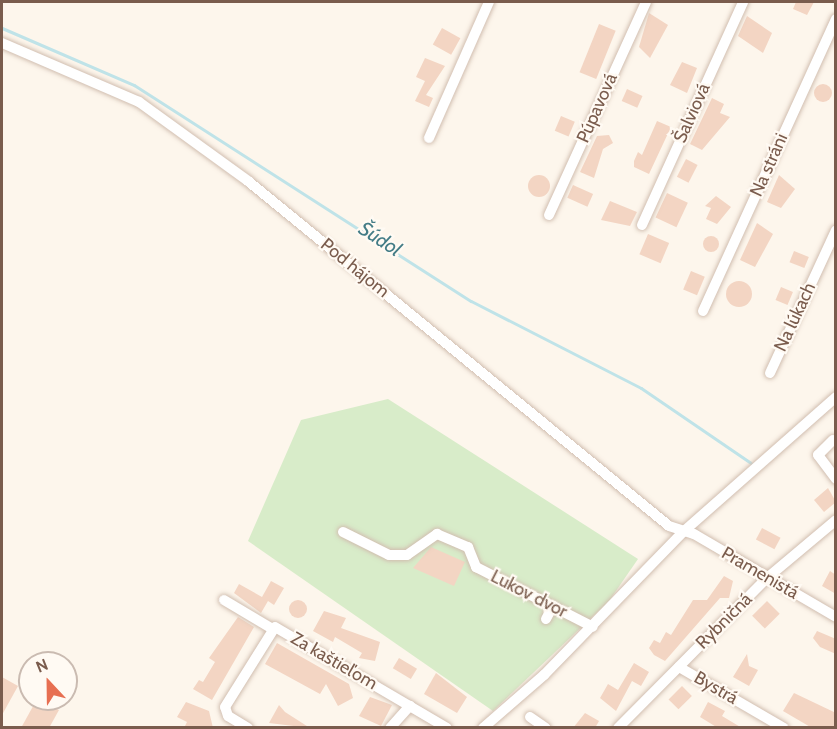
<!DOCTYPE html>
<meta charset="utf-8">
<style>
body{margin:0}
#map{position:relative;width:837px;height:729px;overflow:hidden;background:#fdf6ec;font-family:Cabin,sans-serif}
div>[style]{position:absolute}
.green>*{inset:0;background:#d8ecc9}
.stream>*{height:3px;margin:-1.5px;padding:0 1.5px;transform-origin:1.5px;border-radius:1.5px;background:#bfe3e8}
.building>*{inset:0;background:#f3d5c3;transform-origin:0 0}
.round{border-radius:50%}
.roads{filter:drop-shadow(0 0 2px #d1beb0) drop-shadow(0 0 2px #d1beb0)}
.minor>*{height:10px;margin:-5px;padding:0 5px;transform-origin:5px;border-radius:5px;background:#fff}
span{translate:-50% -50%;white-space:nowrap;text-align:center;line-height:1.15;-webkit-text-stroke:4.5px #fffaf3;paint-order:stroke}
.street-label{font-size:18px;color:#7a5c4d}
.water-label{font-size:20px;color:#437c86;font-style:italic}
.frame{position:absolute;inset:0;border:3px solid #7a5c4d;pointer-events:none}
.north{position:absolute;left:18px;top:651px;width:60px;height:60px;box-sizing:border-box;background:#fffaf3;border:2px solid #cabbb1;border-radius:50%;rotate:338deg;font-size:16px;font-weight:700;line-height:24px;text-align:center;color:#7a5c4d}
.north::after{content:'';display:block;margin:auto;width:21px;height:27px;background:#e76f51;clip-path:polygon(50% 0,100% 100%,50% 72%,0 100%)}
</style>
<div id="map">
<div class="green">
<div style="clip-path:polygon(388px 399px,638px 559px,609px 601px,493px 711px,248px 541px,301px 420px)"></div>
</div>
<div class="stream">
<div style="left:2px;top:28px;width:144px;rotate:23.4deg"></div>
<div style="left:134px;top:85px;width:400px;rotate:32.7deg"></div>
<div style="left:471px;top:301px;width:191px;rotate:27.1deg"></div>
<div style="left:641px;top:388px;width:133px;rotate:34.3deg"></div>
</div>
<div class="building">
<div style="clip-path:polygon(796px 2px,814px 2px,807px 15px,793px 9px)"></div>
<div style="clip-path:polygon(649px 13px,668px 25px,650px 58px,639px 47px)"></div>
<div style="clip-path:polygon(747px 16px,772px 33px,763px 53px,738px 36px)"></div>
<div style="left:599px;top:24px;width:18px;height:52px;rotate:22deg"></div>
<div style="left:442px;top:28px;width:21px;height:19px;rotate:29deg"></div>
<div style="clip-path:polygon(425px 58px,445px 66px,426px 95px,433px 98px,429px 107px,415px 101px,425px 81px,416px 77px)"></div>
<div style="clip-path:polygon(682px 62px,697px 68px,687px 93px,670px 85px)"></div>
<div class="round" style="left:814px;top:84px;width:18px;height:18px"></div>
<div style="left:627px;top:89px;width:17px;height:13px;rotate:24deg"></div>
<div style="clip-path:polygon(712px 98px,724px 104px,720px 113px,730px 117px,702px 150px,690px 144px)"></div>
<div style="left:561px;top:116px;width:15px;height:16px;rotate:23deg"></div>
<div style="clip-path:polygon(657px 121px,671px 127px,649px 174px,634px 167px,634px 161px,638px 152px,642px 155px)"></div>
<div style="clip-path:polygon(609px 135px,613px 143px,603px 149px,594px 178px,580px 172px,597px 136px)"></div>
<div style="left:686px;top:159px;width:13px;height:20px;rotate:27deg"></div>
<div style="clip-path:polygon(779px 175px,795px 189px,781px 208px,767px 202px)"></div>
<div class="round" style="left:528px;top:175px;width:22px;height:22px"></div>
<div style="left:573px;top:185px;width:22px;height:14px;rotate:24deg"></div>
<div style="left:667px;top:193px;width:23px;height:27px;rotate:25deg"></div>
<div style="clip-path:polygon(716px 196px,731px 207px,717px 224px,706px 219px,711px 208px,705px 206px)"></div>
<div style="clip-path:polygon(610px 201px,637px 212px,630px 226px,601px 220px)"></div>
<div style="clip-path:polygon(757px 223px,773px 234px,755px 267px,740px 260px)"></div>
<div style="left:648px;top:234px;width:23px;height:22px;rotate:23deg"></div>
<div class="round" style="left:703px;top:236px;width:16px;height:16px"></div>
<div style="left:794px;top:251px;width:16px;height:12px;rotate:22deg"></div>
<div style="left:691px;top:271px;width:15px;height:20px;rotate:23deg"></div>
<div class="round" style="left:726px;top:281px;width:26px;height:26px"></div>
<div style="left:781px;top:287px;width:13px;height:14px;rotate:23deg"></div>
<div style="clip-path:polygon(828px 488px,836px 502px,824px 512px,814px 500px)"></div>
<div style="left:762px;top:528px;width:21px;height:13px;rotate:28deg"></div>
<div style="clip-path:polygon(431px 547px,465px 562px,454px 586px,413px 568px)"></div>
<div style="clip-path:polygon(830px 571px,836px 575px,836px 594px,822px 586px)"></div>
<div style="clip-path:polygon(724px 576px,733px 581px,729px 598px,720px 598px,665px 661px,654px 655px,649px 648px,654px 640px,660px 643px,666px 632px,671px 635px,693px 600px,707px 600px)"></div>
<div style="clip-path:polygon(271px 581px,284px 588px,274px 605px,268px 601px,261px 613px,234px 593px,239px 584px,262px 597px)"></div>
<div class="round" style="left:289px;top:600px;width:18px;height:18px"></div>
<div style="left:767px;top:601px;width:18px;height:21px;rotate:45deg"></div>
<div style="clip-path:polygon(324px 611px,346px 618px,341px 628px,380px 642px,375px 661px,359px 658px,362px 653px,335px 637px,333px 642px,313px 631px)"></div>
<div style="clip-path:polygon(238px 617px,254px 627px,212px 700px,193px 689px,199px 680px,203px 682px,215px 662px,209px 658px)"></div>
<div style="clip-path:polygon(817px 631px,836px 639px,836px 654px,820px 647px,813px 638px)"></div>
<div style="clip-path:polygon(277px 643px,349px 684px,353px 698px,338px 706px,326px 684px,320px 694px,265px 664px)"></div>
<div style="clip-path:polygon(747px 654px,749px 666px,758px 670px,749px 686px,733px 677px)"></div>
<div style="left:399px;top:658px;width:21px;height:12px;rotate:31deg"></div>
<div style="clip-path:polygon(634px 663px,649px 672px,641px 686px,632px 681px,616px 711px,600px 698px,608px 684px,618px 690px)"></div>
<div style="clip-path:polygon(436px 673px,467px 697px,457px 713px,424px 694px)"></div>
<div style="clip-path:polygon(2px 677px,18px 686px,2px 715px)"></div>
<div style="left:682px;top:686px;width:14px;height:19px;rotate:45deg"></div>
<div style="clip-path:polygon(794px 693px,836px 713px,836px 728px,812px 728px,783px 711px)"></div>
<div style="clip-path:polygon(370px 697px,392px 705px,381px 726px,359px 716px)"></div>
<div style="clip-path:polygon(37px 699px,59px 710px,49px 728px,21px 728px)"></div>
<div style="clip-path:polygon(186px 702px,209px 711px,213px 728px,184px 728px,187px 722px,177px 717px)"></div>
<div style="clip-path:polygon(708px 702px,725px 711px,722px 716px,742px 728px,718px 728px,700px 717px)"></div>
<div style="clip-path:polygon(279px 705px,285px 712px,310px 728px,269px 723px)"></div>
<div style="clip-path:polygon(585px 713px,599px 721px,595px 728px,573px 728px)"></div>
</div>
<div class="roads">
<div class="minor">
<div style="left:2px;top:43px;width:149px;rotate:23.3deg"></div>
<div style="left:139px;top:102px;width:135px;rotate:35.9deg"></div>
<div style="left:248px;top:181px;width:544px;rotate:39.33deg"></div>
<div style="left:669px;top:526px;width:26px;rotate:18deg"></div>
<div style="left:694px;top:534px;width:164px;rotate:30.3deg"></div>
<div style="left:429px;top:138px;width:149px;rotate:-66.2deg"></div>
<div style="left:549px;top:215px;width:234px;rotate:-65.5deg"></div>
<div style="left:642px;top:225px;width:245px;rotate:-65.6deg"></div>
<div style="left:703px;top:311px;width:321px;rotate:-65.5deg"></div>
<div style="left:770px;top:373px;width:157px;rotate:-65.2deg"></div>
<div style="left:833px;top:440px;width:21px;rotate:135deg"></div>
<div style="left:818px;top:455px;width:30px;rotate:53deg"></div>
<div style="left:343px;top:532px;width:51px;rotate:26.6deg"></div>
<div style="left:389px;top:555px;width:18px"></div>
<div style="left:407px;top:555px;width:37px;rotate:-35deg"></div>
<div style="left:437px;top:534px;width:34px;rotate:23deg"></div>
<div style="left:468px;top:547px;width:22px;rotate:68deg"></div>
<div style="left:476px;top:567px;width:131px;rotate:27.1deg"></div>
<div style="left:224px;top:600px;width:55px;rotate:30.8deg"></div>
<div style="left:546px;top:619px;width:15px;rotate:-62deg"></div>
<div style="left:679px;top:667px;width:121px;rotate:30.2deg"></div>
<div style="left:530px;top:717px;width:19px;rotate:35deg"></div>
<div style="left:248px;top:728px;width:23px;rotate:-149deg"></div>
<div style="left:228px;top:716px;width:9px;rotate:-108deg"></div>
<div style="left:225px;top:707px;width:94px;rotate:-58deg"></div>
<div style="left:275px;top:627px;width:199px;rotate:30.4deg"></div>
<div style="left:390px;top:728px;width:30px;rotate:-48deg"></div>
<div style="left:483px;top:728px;width:81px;rotate:-41deg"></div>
<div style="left:544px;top:675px;width:199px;rotate:-45.8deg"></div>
<div style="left:683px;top:532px;width:204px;rotate:-41.4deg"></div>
<div style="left:618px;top:728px;width:211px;rotate:-45.2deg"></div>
<div style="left:767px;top:578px;width:90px;rotate:-40deg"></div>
</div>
</div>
<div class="street-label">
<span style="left:597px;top:108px;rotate:-66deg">Púpavová</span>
<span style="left:692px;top:113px;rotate:-66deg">Šalviová</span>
<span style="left:769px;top:165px;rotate:-66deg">Na stráni</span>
<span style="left:355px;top:268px;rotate:39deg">Pod hájom</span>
<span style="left:795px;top:317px;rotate:-65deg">Na lúkach</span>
<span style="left:760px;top:573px;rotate:30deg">Pramenistá</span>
<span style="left:529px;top:594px;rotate:27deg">Lukov dvor</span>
<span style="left:724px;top:621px;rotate:-45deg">Rybničná</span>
<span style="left:334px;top:661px;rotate:30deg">Za kaštieľom</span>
<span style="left:716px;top:688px;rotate:30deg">Bystrá</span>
</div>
<div class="water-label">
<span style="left:380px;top:239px;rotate:33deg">Šúdol</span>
</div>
<div class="frame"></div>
<div class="north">N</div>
</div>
